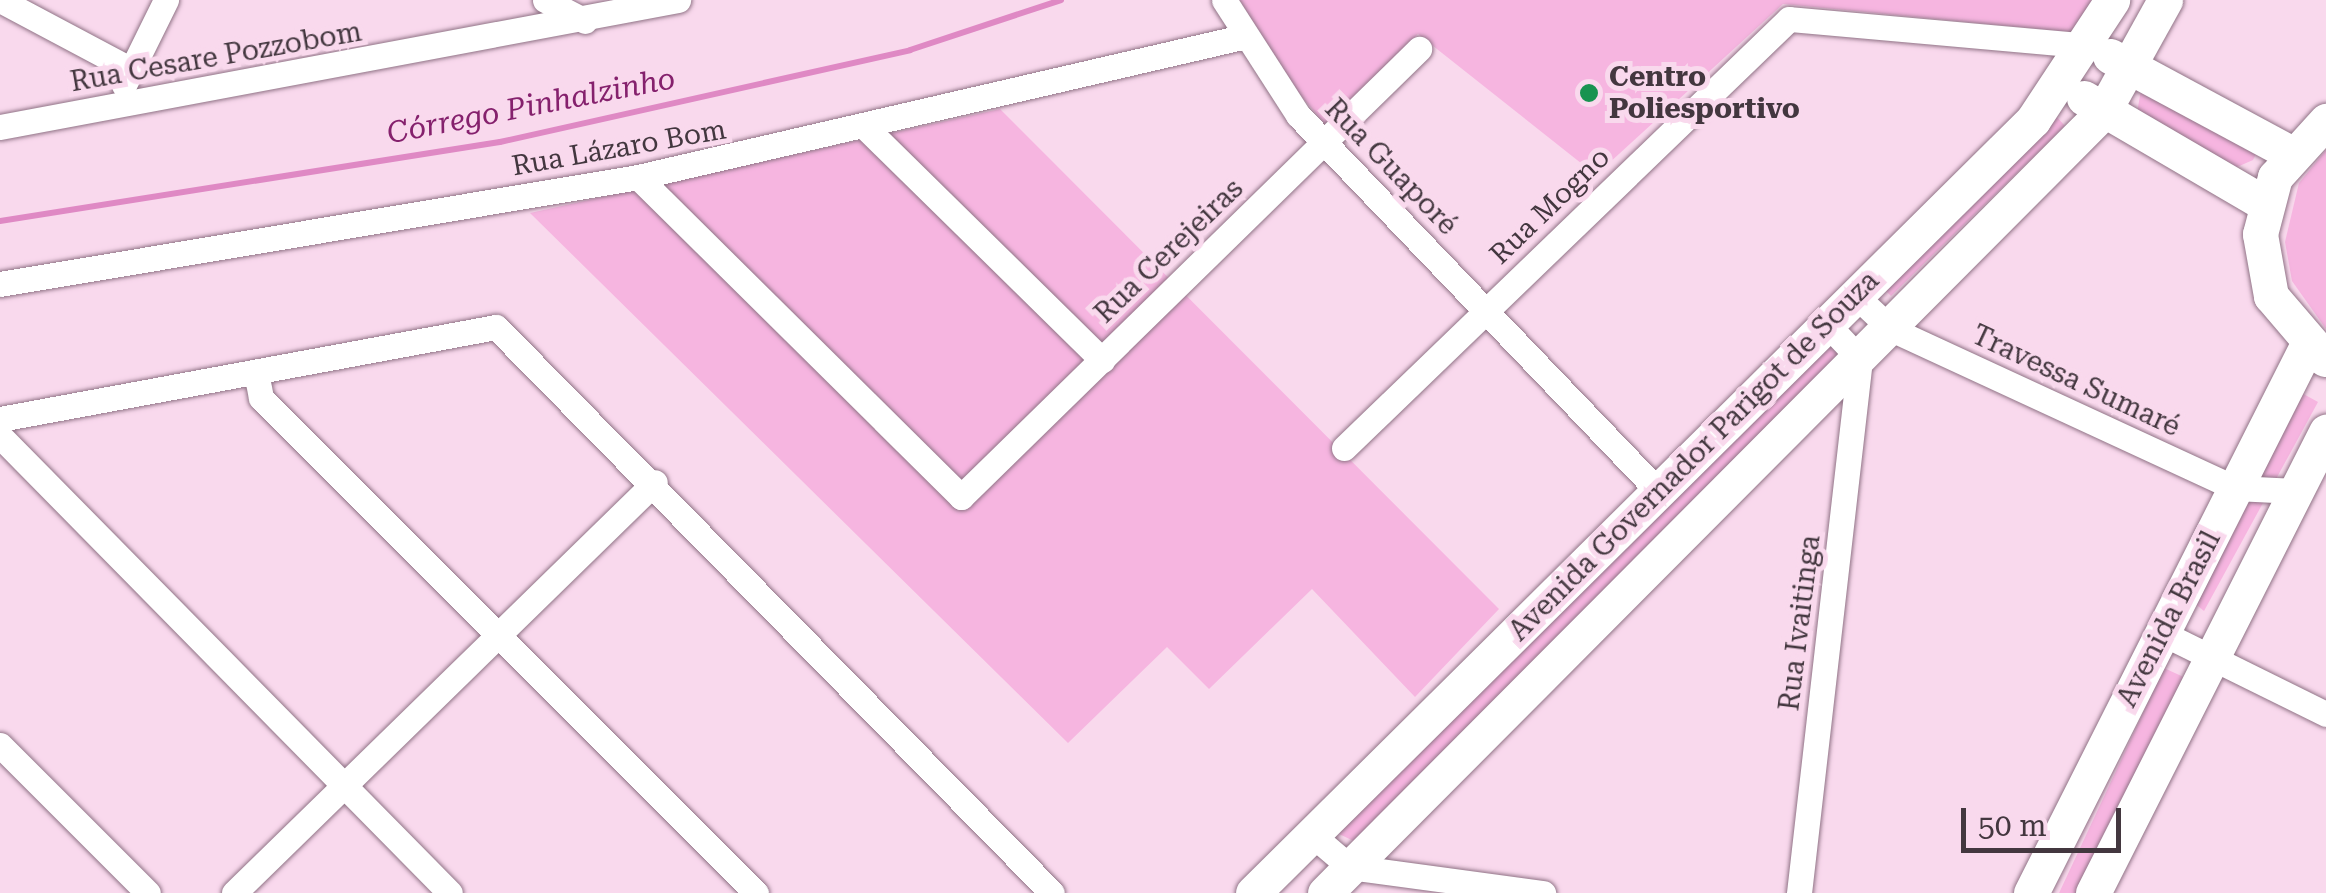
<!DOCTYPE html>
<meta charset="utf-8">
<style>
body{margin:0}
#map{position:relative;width:2326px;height:893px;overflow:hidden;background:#f9d9ed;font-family:"Roboto Serif",serif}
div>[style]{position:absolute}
.green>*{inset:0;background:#f6b5e0;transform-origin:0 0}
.stream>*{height:6px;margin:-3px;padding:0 3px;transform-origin:3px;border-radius:3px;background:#df89c4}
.roads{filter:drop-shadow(0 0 2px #907386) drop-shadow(0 0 2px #907386)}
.street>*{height:25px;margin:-12.5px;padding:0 12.5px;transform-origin:12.5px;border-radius:12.5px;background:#fff}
.secondary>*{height:35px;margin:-17.5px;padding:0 17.5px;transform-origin:17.5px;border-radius:17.5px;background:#fff}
.dots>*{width:28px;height:28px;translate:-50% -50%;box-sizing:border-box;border:5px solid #f9d9ed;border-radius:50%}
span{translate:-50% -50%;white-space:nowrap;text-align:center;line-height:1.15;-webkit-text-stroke:10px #f9d9ed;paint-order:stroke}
.street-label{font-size:28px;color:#43373f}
.poi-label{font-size:28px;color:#43373f;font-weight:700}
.left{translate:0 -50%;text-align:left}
.water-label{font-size:30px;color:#85216d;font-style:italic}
.scale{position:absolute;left:1961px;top:808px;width:160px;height:45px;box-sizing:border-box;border:5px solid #43373f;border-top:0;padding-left:12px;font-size:30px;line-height:35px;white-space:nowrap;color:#43373f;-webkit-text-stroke:8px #f9d9ed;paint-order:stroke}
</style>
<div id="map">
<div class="green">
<div style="clip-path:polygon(1240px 0,2098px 0,2081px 33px,1783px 4px,1596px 175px,1418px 34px,1325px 124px,1271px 61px)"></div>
<div style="clip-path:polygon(2141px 90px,2256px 154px,2253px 160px,2237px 167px,2137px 113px)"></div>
<div style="clip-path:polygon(1000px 109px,1499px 609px,1415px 697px,1312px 589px,1209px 689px,1167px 647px,1068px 743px,530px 213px)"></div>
<div style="clip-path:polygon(2056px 116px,2065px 126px,1891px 296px,1884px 289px)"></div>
<div style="clip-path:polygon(2326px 150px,2326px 329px,2292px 281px,2285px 242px,2299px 183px)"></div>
<div style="clip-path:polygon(1831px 342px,1839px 355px,1356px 842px,1339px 834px,1336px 827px)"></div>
<div style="clip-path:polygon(2298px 391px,2318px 402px,2204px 611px,2193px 602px)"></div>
<div style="left:2164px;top:668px;width:21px;height:253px;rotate:25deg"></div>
</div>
<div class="stream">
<div style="left:0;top:221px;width:506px;rotate:-8.98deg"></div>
<div style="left:500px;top:142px;width:420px;rotate:-12.6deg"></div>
<div style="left:910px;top:50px;width:159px;rotate:-18.3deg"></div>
</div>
<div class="roads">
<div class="street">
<div style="left:0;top:0;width:147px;rotate:28deg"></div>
<div style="left:545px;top:0;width:45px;rotate:27.7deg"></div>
<div style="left:1224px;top:0;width:137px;rotate:57.2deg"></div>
<div style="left:1298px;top:115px;width:522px;rotate:46.24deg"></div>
<div style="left:124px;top:85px;width:95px;rotate:-63.7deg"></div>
<div style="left:0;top:127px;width:690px;rotate:-10.61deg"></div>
<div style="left:867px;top:129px;width:330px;rotate:44.5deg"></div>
<div style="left:638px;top:177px;width:455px;rotate:44.7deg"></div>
<div style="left:961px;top:497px;width:641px;rotate:-44.37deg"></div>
<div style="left:0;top:284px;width:647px;rotate:-9.52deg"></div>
<div style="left:638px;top:177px;width:620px;rotate:-13.05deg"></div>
<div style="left:1856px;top:296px;width:48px;rotate:43.3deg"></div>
<div style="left:1891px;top:329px;width:379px;rotate:24.8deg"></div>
<div style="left:2235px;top:488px;width:61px;rotate:2.8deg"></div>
<div style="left:256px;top:372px;width:26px;rotate:79deg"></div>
<div style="left:261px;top:398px;width:700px;rotate:45deg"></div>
<div style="left:0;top:419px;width:504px;rotate:-10.51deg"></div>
<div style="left:496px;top:327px;width:793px;rotate:45.51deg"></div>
<div style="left:0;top:436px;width:641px;rotate:45.44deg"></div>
<div style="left:1344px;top:448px;width:618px;rotate:-43.95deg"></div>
<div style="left:1789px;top:19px;width:301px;rotate:5.1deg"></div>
<div style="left:2162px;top:633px;width:183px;rotate:26.3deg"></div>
<div style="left:0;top:745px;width:209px;rotate:45deg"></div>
<div style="left:1310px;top:833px;width:52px;rotate:40.4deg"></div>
<div style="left:1350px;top:867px;width:195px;rotate:7.7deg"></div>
<div style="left:234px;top:893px;width:588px;rotate:-44.31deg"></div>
<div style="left:1799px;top:893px;width:537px;rotate:-83.48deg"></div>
<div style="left:1860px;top:359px;width:48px;rotate:-133.3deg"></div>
</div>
<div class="secondary">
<div style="left:2110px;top:56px;width:204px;rotate:28.3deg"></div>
<div style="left:2084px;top:98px;width:208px;rotate:30.3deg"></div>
<div style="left:2325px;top:359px;width:83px;rotate:-130.6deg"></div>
<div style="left:2271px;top:296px;width:63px;rotate:-100.1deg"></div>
<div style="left:2260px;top:234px;width:59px;rotate:-75.3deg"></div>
<div style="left:2275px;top:177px;width:76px;rotate:-47.7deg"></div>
<div style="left:1253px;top:893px;width:1098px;rotate:-44.74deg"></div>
<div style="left:2033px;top:120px;width:144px;rotate:-56.6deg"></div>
<div style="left:1325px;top:893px;width:1102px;rotate:-45.11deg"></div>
<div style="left:2103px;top:112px;width:128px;rotate:-61deg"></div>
<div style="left:2031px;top:893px;width:613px;rotate:-63.23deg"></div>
<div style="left:2093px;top:893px;width:517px;rotate:-63.19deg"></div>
</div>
</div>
<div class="dots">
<div style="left:1589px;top:93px;background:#189350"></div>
</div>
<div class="street-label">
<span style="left:216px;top:57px;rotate:-10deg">Rua Cesare Pozzobom</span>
<span style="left:619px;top:148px;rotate:-10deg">Rua Lázaro Bom</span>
<span style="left:1391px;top:167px;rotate:46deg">Rua Guaporé</span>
<span style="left:1550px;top:206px;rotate:-44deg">Rua Mogno</span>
<span style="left:1169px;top:251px;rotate:-44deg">Rua Cerejeiras</span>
<span style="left:2076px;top:381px;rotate:25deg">Travessa Sumaré</span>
<span style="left:1694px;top:456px;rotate:-45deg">Avenida Governador Parigot de Souza</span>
<span style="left:2169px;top:619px;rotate:-63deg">Avenida Brasil</span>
<span style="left:1800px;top:623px;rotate:-83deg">Rua Ivaitinga</span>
</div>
<div class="poi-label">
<span class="left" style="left:1609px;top:93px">Centro<br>Poliesportivo</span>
</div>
<div class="water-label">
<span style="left:531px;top:106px;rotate:-11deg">Córrego Pinhalzinho</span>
</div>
<div class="scale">50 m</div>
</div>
